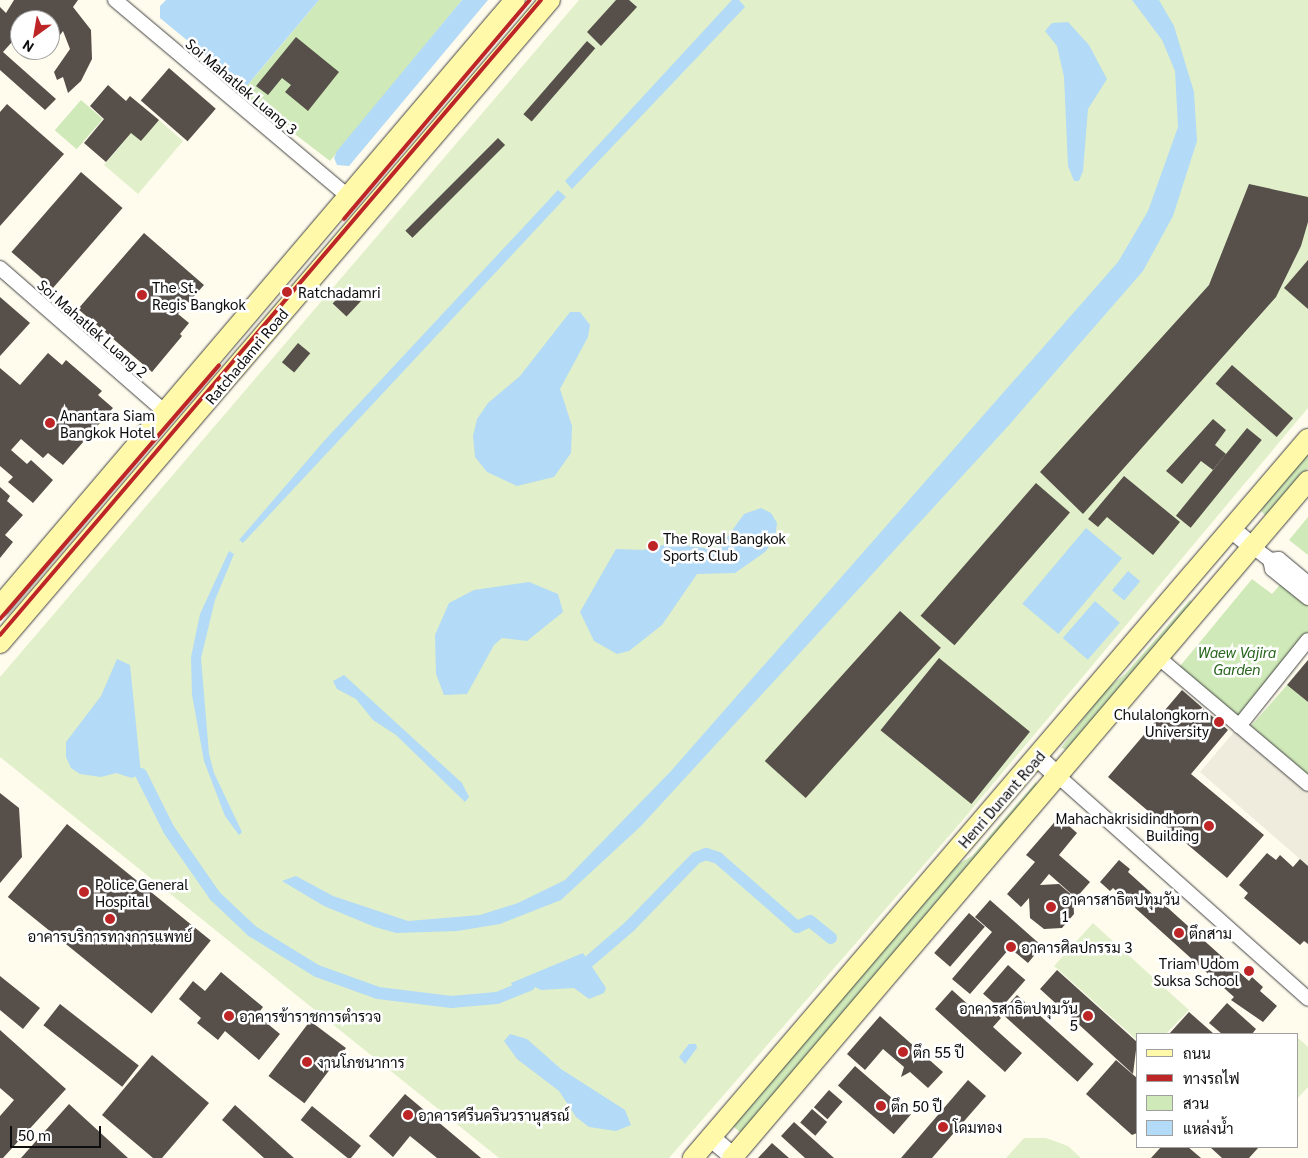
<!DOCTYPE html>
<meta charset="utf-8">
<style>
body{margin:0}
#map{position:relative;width:1308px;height:1158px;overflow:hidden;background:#fffcee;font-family:Georgia,Sarabun,serif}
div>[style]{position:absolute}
.green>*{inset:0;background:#cfe9b8;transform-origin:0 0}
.pitch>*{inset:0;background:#e1f0ca}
.plaza>*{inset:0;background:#efebdd}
.water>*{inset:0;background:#b3daf6;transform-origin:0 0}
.canal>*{height:12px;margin:-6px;padding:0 6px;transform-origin:6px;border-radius:6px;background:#b3daf6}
.building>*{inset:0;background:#564f4a;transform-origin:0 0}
.roads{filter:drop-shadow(0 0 1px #414141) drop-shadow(0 0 1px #414141)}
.minor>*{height:14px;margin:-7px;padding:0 7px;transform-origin:7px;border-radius:7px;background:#fff}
.tertiary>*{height:18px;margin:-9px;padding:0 9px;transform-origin:9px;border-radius:9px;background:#fff}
.secondary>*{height:20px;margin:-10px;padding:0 10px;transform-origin:10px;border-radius:10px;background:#fff9a9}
.rail>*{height:4px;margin:-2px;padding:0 2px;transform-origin:2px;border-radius:2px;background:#be2526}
.dots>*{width:14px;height:14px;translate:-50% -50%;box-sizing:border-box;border:2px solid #fff;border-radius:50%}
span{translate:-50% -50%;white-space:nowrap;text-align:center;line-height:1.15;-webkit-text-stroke:5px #fff;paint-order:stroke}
.street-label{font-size:15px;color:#0e0e0e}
.poi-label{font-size:15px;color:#0e0e0e}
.left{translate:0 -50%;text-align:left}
.right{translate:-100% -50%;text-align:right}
.park-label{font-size:15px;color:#29661e;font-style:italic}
.legend{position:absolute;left:1136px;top:1033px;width:162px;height:115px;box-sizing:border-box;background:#fff;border:1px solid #9f9f9f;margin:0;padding:6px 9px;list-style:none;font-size:15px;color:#0e0e0e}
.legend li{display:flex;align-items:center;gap:10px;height:25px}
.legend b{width:25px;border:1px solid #9f9f9f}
.north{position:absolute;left:10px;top:10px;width:50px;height:50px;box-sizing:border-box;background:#fff;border:1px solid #9f9f9f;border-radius:50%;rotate:212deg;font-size:14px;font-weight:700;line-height:20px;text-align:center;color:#0e0e0e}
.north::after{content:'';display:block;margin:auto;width:18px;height:22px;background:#be2526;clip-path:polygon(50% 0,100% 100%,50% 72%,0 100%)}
.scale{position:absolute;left:10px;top:1126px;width:91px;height:22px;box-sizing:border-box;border:2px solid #0e0e0e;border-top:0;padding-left:6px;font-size:15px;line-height:18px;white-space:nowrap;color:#0e0e0e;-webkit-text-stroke:4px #fff;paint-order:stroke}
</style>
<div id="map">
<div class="green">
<div style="clip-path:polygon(319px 0,462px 0,330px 161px,241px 93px)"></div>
<div style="left:81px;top:100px;width:29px;height:40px;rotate:41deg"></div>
<div style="clip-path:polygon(1308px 450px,1308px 468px,1266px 516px,1261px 511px,1268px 497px)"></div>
<div style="clip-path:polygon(1308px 517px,1308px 555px,1289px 540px)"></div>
<div style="clip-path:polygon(1252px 579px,1272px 594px,1284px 580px,1308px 601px,1308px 636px,1238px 722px,1176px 671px)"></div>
<div style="clip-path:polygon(1190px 600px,1192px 602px,1069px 750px,1061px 748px,1104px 691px,1125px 674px)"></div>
<div style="clip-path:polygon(1287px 685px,1308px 702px,1308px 776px,1251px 726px)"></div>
<div style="clip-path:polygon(1036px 782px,1038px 786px,742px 1134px,733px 1126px,950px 869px,972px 856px)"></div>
</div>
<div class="pitch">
<div style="clip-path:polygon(579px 0,1308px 0,1308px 408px,956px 828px,669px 1158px,499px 1158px,0 757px,0 677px)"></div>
<div style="clip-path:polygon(159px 120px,183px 141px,138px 194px,104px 165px,131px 133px)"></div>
<div style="clip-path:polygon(1093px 923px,1189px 1010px,1166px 1034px,1137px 1034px,1137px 1040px,1054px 966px)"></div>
<div style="clip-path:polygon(1297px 1037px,1308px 1047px,1308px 1087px,1297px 1099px)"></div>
<div style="clip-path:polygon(1024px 1138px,1046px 1138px,1068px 1146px,1081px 1158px,1006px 1158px)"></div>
</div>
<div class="plaza">
<div style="clip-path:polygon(1239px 726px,1308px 784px,1308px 866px,1200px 772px)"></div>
</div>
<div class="water">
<div style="clip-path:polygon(166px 0,319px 0,245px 88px,160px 18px,160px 6px)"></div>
<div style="clip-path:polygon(462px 0,488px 0,349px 166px,337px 165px,334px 158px,337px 151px)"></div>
<div style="clip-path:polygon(732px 0,739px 0,745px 7px,572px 189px,565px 181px)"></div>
<div style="clip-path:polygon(1132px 0,1159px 0,1174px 26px,1194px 92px,1197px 141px,1173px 216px,1143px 271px,1010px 424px,641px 826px,561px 900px,500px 924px,457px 931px,396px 933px,375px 927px,324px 906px,282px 881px,296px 876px,333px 896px,408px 921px,480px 915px,518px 903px,565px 880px,671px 771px,1118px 262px,1148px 211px,1178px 127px,1175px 71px,1162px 40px)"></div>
<div style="clip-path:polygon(1068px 22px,1089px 45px,1107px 79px,1088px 109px,1083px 171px,1079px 181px,1074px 181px,1068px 166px,1064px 77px,1057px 46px,1045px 31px,1052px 23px)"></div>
<div style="clip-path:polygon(558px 190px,566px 197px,243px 543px,239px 540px,324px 441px)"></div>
<div style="clip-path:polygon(570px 312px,580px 312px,590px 325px,588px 337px,560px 389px,572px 426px,571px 453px,554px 477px,517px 486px,487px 472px,475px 457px,473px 436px,477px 419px,488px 403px,520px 376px)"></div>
<div style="clip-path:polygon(761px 508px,771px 513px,777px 523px,775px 539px,765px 552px,735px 573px,697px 574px,662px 625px,629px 651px,617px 654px,594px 641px,580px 612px,616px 549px,643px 550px,672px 543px,711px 549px,721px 546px,744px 514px)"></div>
<div style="left:1086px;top:528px;width:47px;height:99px;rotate:40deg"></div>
<div style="clip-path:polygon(229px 551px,234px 554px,215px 600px,201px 658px,209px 754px,214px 773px,242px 832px,239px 835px,225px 816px,204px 761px,192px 695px,191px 657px,200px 614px)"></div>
<div style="left:1128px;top:571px;width:16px;height:25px;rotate:40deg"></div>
<div style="clip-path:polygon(529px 582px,558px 594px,563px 612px,527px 641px,502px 638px,494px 645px,467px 694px,444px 695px,436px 674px,435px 635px,449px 603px,474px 590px)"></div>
<div style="left:1095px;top:601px;width:33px;height:49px;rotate:41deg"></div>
<div style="clip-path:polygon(117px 659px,130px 665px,141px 774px,132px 778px,116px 773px,101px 777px,80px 774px,71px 768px,66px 757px,66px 742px,101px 696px)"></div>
<div style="clip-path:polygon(344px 675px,462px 783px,469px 797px,465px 802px,396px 735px,373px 720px,356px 699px,337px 689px,333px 681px)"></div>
<div style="clip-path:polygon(583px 953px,606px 988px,604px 993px,589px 999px,574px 988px,541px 990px,533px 986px,515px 993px,511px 983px)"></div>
<div style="clip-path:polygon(510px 1034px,527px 1039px,561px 1069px,625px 1110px,631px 1125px,616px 1131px,589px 1127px,576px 1117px,559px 1091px,517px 1059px,504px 1041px)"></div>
<div style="clip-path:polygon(689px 1044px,696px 1044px,697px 1048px,685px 1064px,679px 1057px)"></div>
</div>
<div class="canal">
<div style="left:141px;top:774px;width:63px;rotate:63.4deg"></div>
<div style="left:169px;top:830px;width:80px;rotate:55.1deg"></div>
<div style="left:215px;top:896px;width:51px;rotate:43.4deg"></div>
<div style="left:252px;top:931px;width:76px;rotate:31.6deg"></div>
<div style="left:317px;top:971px;width:65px;rotate:19.8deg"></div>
<div style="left:378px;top:993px;width:74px;rotate:7deg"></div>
<div style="left:451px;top:1002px;width:46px;rotate:-5deg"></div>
<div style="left:497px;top:998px;width:35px;rotate:-22deg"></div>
<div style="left:574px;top:968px;width:13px;rotate:-18deg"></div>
<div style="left:586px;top:964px;width:58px;rotate:-40.8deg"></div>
<div style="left:630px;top:926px;width:95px;rotate:-45.9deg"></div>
<div style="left:696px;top:858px;width:11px;rotate:-22deg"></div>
<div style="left:706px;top:854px;width:13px;rotate:18deg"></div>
<div style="left:718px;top:858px;width:105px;rotate:41.1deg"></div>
<div style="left:797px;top:927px;width:14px;rotate:-25deg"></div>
<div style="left:810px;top:921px;width:27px;rotate:39deg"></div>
</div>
<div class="building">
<div style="clip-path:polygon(14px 0,78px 0,73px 7px,91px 30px,92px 59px,81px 81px,68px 93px,63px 77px,57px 80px,54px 72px,70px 49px,63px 31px,57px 39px,50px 32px,50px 20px,39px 15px,20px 20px,20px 33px,3px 52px,56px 99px,45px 110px,0 70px,0 7px,6px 13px)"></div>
<div style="clip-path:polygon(616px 0,629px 0,637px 7px,601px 46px,587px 32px)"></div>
<div style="clip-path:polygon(296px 37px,339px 72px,308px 111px,285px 92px,291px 85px,282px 78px,268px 95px,256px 86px)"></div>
<div style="left:587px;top:41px;width:11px;height:97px;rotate:41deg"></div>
<div style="left:169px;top:68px;width:62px;height:43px;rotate:41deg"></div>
<div style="clip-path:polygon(108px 85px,126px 101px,130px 96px,159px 120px,141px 141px,131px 133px,106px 162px,84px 143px,104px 119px,90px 106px)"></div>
<div style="clip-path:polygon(7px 104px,64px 154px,0 226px,0 112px)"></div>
<div style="left:498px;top:138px;width:10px;height:131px;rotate:45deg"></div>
<div style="left:81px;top:172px;width:55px;height:106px;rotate:41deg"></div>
<div style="clip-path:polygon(1249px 184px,1308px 197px,1308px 222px,1301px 246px,1276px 297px,1083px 514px,1040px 472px,1209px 285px)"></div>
<div style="clip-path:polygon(144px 233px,204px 285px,178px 314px,189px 323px,180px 334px,182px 336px,152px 372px,78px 309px)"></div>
<div style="clip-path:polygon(1308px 260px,1308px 309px,1284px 288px)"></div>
<div style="left:349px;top:286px;width:19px;height:24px;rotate:43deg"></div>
<div style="clip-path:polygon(0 297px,30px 323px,0 356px)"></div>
<div style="left:298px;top:343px;width:16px;height:25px;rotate:40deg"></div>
<div style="clip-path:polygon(48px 353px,62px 365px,66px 360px,102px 391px,98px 395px,113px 408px,63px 465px,48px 453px,43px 458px,21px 439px,11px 450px,27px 464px,31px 460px,53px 480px,33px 503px,8px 482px,13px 477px,0 466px,0 368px,20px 385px)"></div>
<div style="left:1232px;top:365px;width:81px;height:25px;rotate:41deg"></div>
<div style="clip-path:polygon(1213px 419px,1226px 430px,1215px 445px,1226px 454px,1213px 470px,1201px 461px,1182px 484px,1166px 471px)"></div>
<div style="left:1247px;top:428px;width:19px;height:113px;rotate:39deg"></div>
<div style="clip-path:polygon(1124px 476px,1180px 522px,1153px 555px,1107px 517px,1098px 527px,1088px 519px)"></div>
<div style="left:1036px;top:483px;width:45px;height:176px;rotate:41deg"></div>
<div style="clip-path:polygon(0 487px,10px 496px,7px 501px,23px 515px,5px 535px,13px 542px,0 558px)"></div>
<div style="left:900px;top:611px;width:55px;height:202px;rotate:42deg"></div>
<div style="left:939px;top:658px;width:117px;height:93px;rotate:39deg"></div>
<div style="clip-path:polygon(1308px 660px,1308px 702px,1287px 685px)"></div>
<div style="clip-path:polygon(1182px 690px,1228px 730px,1191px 774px,1264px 835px,1227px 878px,1108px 777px)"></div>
<div style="clip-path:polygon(0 793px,19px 808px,22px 857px,0 883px)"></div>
<div style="clip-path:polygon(1059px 817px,1077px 833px,1059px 855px,1090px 882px,1076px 898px,1049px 874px,1040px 885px,1059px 884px,1073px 896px,1074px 914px,1062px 928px,1044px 929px,1030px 918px,1029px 898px,1021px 907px,1007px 894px,1035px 862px,1026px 855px)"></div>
<div style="left:67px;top:824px;width:185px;height:94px;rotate:39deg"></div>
<div style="clip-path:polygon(1267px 853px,1276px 860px,1280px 855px,1293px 867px,1300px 859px,1308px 866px,1308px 944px,1304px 941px,1300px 945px,1244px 898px,1248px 893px,1239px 885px)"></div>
<div style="clip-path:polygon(1119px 860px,1130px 869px,1128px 872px,1249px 981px,1252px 977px,1263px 987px,1260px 991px,1277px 1006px,1263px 1022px,1231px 1000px,1234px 997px,1113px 888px,1110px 891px,1100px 882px)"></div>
<div style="clip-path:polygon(990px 900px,1042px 946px,1028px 963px,1010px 948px,970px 994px,952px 979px,992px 932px,975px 917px)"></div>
<div style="left:969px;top:913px;width:21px;height:53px;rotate:41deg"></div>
<div style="left:1008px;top:965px;width:23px;height:38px;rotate:41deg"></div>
<div style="clip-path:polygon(1057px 970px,1137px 1042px,1133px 1074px,1040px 989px)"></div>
<div style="clip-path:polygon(221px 972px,263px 1007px,257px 1015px,280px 1034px,259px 1060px,225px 1031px,218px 1040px,197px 1023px,201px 1018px,179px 999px,193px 981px,205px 991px)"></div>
<div style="clip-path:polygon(0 976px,40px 1008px,23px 1029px,0 1010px)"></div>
<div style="clip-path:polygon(952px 990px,981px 1016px,989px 1007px,1001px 1018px,993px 1027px,1022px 1053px,1005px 1072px,935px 1009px)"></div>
<div style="left:1017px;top:995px;width:103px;height:24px;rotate:42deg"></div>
<div style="clip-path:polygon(1227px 1003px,1256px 1029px,1252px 1034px,1222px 1034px,1209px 1023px)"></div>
<div style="left:60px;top:1004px;width:100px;height:27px;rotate:38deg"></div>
<div style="clip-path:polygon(1189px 1012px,1214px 1034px,1169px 1034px)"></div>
<div style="clip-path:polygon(880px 1016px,943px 1072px,928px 1088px,910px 1072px,901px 1077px,904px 1067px,883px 1049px,865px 1070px,847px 1054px)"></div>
<div style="left:310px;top:1021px;width:45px;height:69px;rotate:37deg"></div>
<div style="clip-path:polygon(0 1030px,66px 1089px,3px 1158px,0 1158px,0 1116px,14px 1100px,0 1088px)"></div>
<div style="clip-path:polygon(152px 1055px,209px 1103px,162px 1158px,153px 1158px,102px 1115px)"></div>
<div style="clip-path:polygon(1116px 1060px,1137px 1078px,1137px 1133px,1132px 1135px,1086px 1094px)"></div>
<div style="left:855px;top:1066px;width:74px;height:26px;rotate:41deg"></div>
<div style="clip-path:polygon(968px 1080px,986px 1096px,932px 1158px,901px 1158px)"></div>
<div style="left:829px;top:1090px;width:18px;height:23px;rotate:41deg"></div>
<div style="clip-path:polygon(405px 1094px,481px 1158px,437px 1158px,410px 1136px,393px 1157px,369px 1136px)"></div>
<div style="clip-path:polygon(69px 1104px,128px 1158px,21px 1158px)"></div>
<div style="clip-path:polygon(235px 1105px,294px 1158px,264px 1158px,222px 1120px)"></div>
<div style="left:312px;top:1106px;width:63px;height:18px;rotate:39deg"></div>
<div style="left:812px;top:1109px;width:20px;height:18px;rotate:41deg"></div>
<div style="clip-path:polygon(794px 1122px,834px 1158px,805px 1158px,781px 1136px)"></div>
<div style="clip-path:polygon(772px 1143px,789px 1158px,758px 1158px)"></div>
<div style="clip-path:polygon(1161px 1147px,1188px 1147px,1201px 1158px,1151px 1158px)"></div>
<div style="clip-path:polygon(1210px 1147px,1259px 1147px,1249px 1158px,1222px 1158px)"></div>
</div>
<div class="roads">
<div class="minor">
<div style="left:115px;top:0;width:304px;rotate:40.1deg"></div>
<div style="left:0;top:268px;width:219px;rotate:41.1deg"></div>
<div style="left:1253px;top:547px;width:21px;rotate:37deg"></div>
<div style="left:1270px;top:560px;width:9px;rotate:77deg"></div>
<div style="left:1272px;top:569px;width:46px;rotate:38.9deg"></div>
<div style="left:1270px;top:560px;width:9px;rotate:-6deg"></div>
<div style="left:1279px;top:559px;width:38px;rotate:40deg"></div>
<div style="left:1159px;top:658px;width:195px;rotate:40.2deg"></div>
<div style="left:1239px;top:726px;width:110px;rotate:-51.3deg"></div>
<div style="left:1058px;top:776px;width:335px;rotate:41.7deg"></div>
</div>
<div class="tertiary">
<div style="left:1231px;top:529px;width:28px;rotate:39deg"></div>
<div style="left:1037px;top:757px;width:28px;rotate:42deg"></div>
<div style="left:710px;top:1137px;width:30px;rotate:40deg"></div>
</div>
<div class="secondary">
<div style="left:0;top:606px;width:795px;rotate:-49.64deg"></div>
<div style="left:0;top:643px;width:846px;rotate:-49.46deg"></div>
<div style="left:693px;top:1158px;width:946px;rotate:-49.46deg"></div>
<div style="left:732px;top:1158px;width:889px;rotate:-49.61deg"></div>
</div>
</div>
<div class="rail">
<div style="left:344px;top:219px;width:287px;rotate:-49.7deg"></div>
<div style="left:0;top:619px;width:335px;rotate:-49.2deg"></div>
<div style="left:0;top:635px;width:834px;rotate:-49.57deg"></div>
</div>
<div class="dots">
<div style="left:287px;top:292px;background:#be2526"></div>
<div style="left:142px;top:295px;background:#be2526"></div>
<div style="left:50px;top:423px;background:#be2526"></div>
<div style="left:653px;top:546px;background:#be2526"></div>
<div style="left:1219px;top:722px;background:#be2526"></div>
<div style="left:1209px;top:826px;background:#be2526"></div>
<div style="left:84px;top:892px;background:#be2526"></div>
<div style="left:1051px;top:907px;background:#be2526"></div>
<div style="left:110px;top:919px;background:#be2526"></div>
<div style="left:1179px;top:933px;background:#be2526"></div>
<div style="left:1011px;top:947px;background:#be2526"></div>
<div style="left:1249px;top:971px;background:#be2526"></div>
<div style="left:229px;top:1016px;background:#be2526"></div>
<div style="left:1088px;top:1016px;background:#be2526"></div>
<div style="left:903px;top:1052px;background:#be2526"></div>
<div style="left:307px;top:1062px;background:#be2526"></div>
<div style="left:881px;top:1106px;background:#be2526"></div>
<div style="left:408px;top:1115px;background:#be2526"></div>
<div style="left:943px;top:1127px;background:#be2526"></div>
</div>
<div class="street-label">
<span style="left:242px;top:86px;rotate:40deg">Soi Mahatlek Luang 3</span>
<span style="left:93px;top:328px;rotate:41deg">Soi Mahatlek Luang 2</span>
<span style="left:246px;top:356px;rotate:-50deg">Ratchadamri Road</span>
<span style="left:1001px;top:799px;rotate:-49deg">Henri Dunant Road</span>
</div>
<div class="poi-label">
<span class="left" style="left:152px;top:295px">The St.<br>Regis Bangkok</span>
<span class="left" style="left:298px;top:292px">Ratchadamri</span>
<span class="left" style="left:60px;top:423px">Anantara Siam<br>Bangkok Hotel</span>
<span class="left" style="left:663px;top:546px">The Royal Bangkok<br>Sports Club</span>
<span class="right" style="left:1209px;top:722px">Chulalongkorn<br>University</span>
<span class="right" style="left:1199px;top:826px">Mahachakrisidindhorn<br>Building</span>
<span class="left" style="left:95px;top:892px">Police General<br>Hospital</span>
<span class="left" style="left:1061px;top:907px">อาคารสาธิตปทุมวัน<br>1</span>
<span class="left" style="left:1189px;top:933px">ตึกสาม</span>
<span style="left:110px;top:936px">อาคารบริการทางการแพทย์</span>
<span class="left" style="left:1021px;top:947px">อาคารศิลปกรรม 3</span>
<span class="right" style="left:1239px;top:971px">Triam Udom<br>Suksa School</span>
<span class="right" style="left:1078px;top:1016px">อาคารสาธิตปทุมวัน<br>5</span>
<span class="left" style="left:239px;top:1016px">อาคารข้าราชการตำรวจ</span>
<span class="left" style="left:913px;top:1052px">ตึก 55 ปี</span>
<span class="left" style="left:317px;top:1062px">งานโภชนาการ</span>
<span class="left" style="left:891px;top:1106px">ตึก 50 ปี</span>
<span class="left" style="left:418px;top:1115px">อาคารศรีนครินวรานุสรณ์</span>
<span class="left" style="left:953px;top:1127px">โดมทอง</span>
</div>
<div class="park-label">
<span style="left:1237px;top:660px">Waew Vajira<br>Garden</span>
</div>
<ul class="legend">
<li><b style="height:6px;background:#fff9a9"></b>ถนน</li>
<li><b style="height:6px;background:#be2526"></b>ทางรถไฟ</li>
<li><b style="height:14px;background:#cfe9b8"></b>สวน</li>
<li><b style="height:14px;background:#b3daf6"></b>แหล่งน้ำ</li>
</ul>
<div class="north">N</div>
<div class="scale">50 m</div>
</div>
